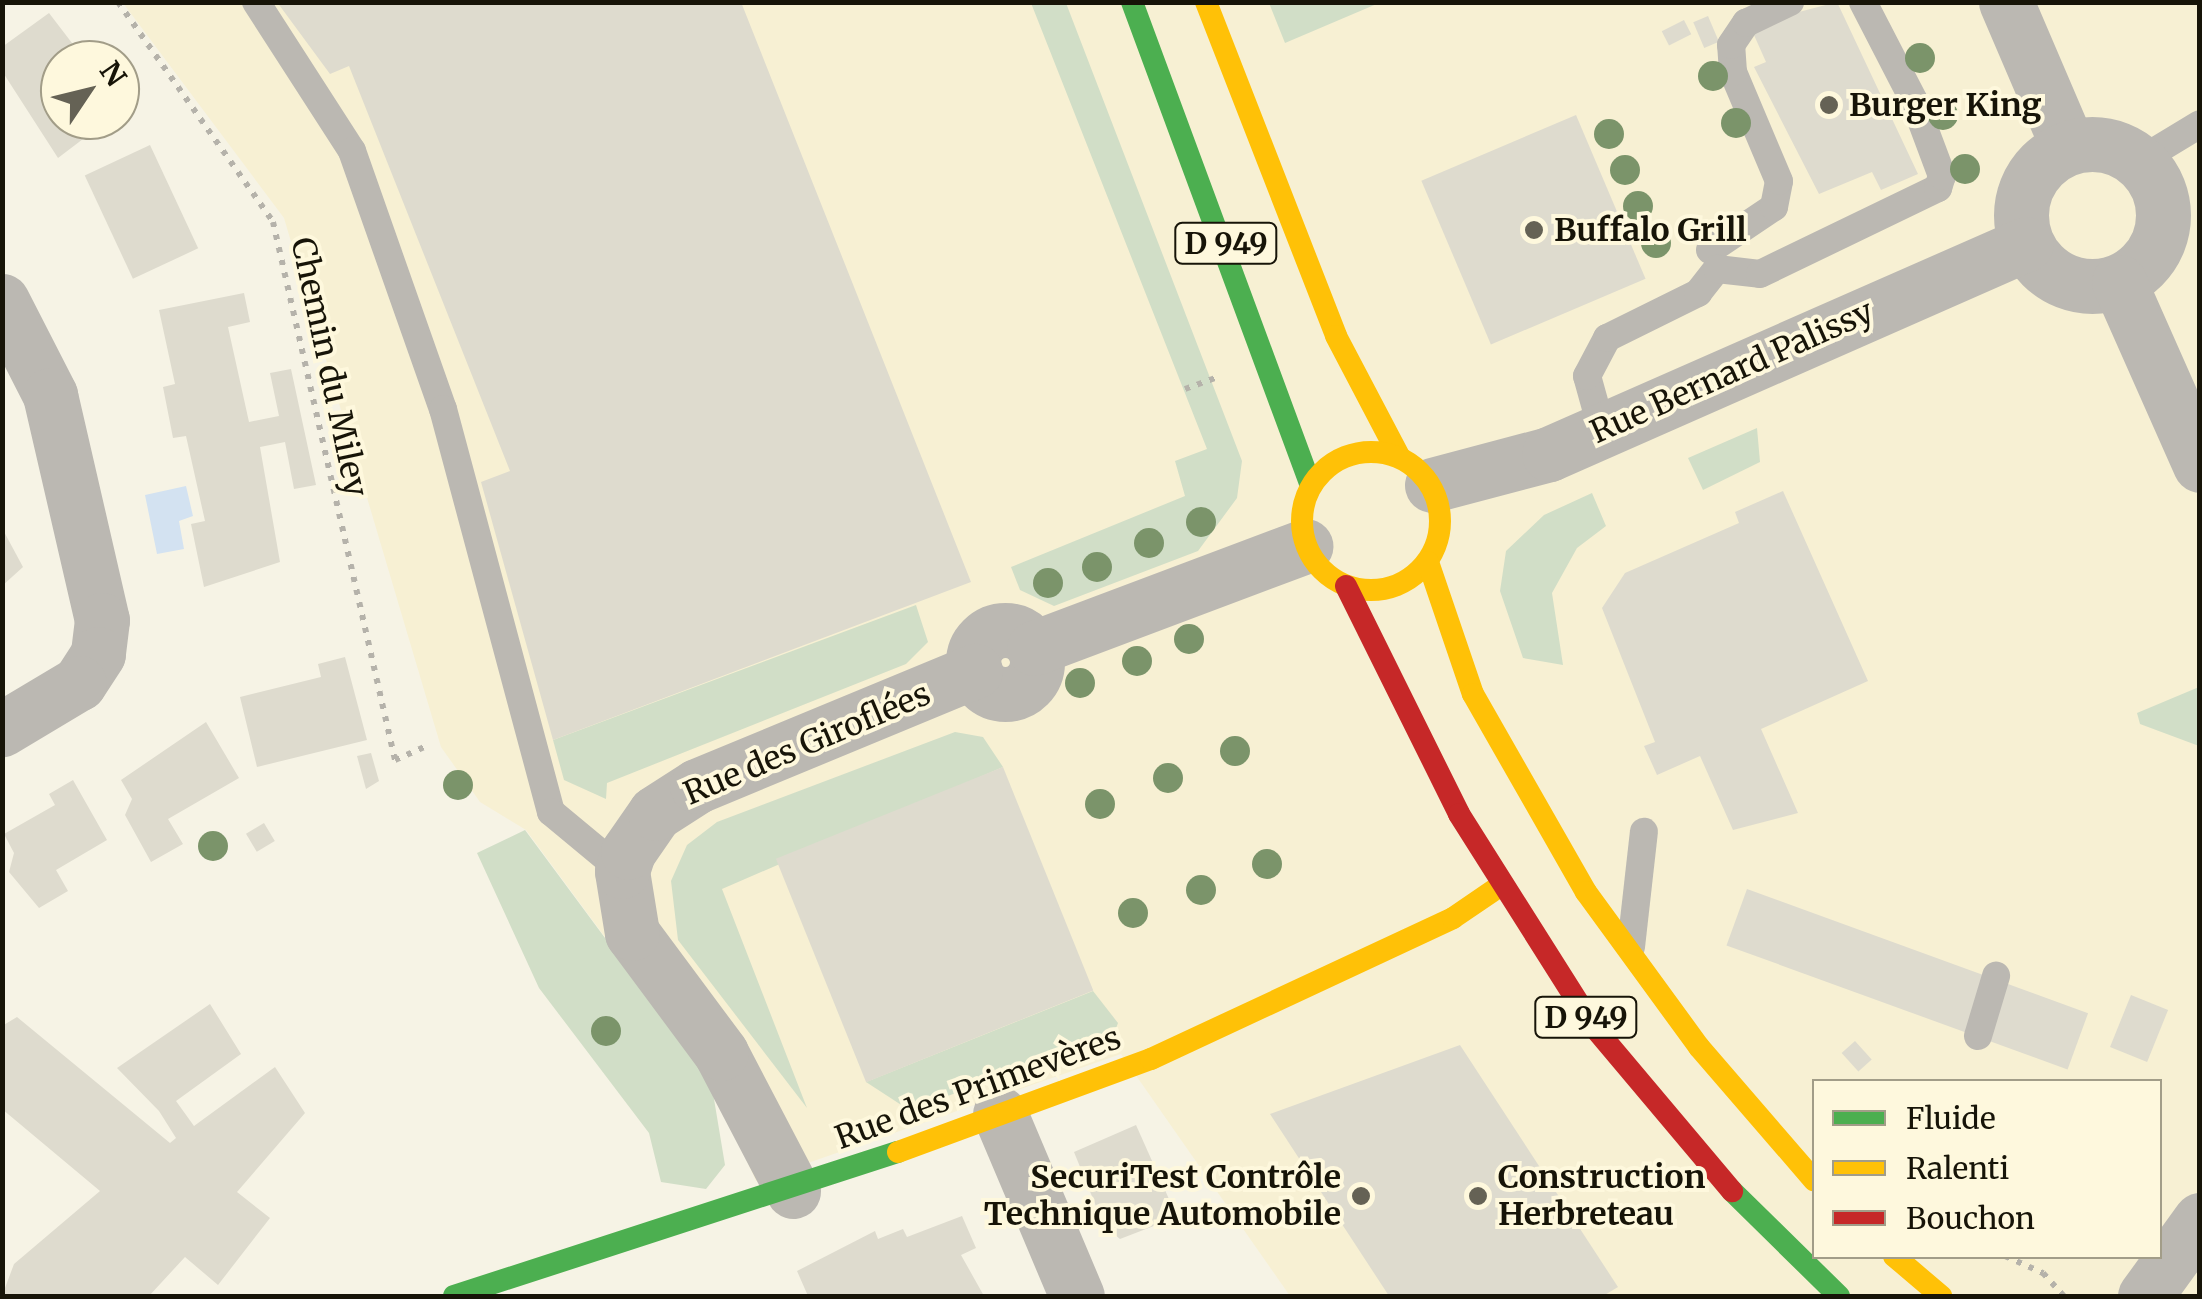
<!DOCTYPE html>
<meta charset="utf-8">
<style>
body{margin:0}
#map{position:relative;width:2202px;height:1299px;overflow:hidden;background:#f6f3e5;font-family:Merriweather,serif}
div>[style]{position:absolute}
.built>*{inset:0;background:#f7f0d3}
.green>*{inset:0;background:#d1dec7}
.water>*{inset:0;background:#d3e2f1}
.building>*{inset:0;background:#dedbce;transform-origin:0 0}
.path>*{height:6px;margin-top:-3px;transform-origin:0;background:repeating-linear-gradient(90deg,#b5b2aa 0 5px,transparent 0 13px)}
.lane>*{height:28px;margin:-14px;padding:0 14px;transform-origin:14px;border-radius:14px;background:#bbb8b2}
.street>*{height:55px;margin:-27.5px;padding:0 27.5px;transform-origin:27.5px;border-radius:27.5px;background:#bbb8b2}
.street>.ring{margin:-27.5px;padding:0;box-sizing:content-box;background:none;border:55px solid #bbb8b2;border-radius:50%}
.fast>*{height:22px;margin:-11px;padding:0 11px;transform-origin:11px;border-radius:11px;background:#4caf50}
.slow>*{height:22px;margin:-11px;padding:0 11px;transform-origin:11px;border-radius:11px;background:#ffc107}
.slow>.ring{margin:-11px;padding:0;box-sizing:content-box;background:none;border:22px solid #ffc107;border-radius:50%}
.jam>*{height:22px;margin:-11px;padding:0 11px;transform-origin:11px;border-radius:11px;background:#c62828}
.trees>*{width:30px;height:30px;margin:-15px;border-radius:50%;background:#7b946a}
.dots>*{width:28px;height:28px;translate:-50% -50%;box-sizing:border-box;border:5px solid #fef8dd;border-radius:50%}
span{translate:-50% -50%;white-space:nowrap;text-align:center;line-height:1.15;-webkit-text-stroke:8px #fef8dd;paint-order:stroke}
.shield-label span{padding:2px 8px;background:#fef8dd;border:2px solid;border-radius:8px;-webkit-text-stroke-width:0}
.shield-label{font-size:30px;color:#171408;font-weight:700}
.poi-label{font-size:32px;color:#171408;font-weight:700}
.left{translate:0 -50%;text-align:left}
.right{translate:-100% -50%;text-align:right}
.street-label{font-size:32px;color:#171408}
.frame{position:absolute;inset:0;border:5px solid #171408;pointer-events:none}
.legend{position:absolute;left:1812px;top:1079px;width:350px;height:180px;box-sizing:border-box;background:#fef8dd;border:2px solid #a29d88;margin:0;padding:12px 18px;list-style:none;font-size:30px;color:#171408}
.legend li{display:flex;align-items:center;gap:20px;height:50px}
.legend b{width:50px;border:2px solid #a29d88}
.north{position:absolute;left:40px;top:40px;width:100px;height:100px;box-sizing:border-box;background:#fef8dd;border:2px solid #a29d88;border-radius:50%;rotate:55deg;font-size:28px;font-weight:700;line-height:40px;text-align:center;color:#171408}
.north::after{content:'';display:block;margin:auto;width:35px;height:45px;background:#656255;clip-path:polygon(50% 0,100% 100%,50% 72%,0 100%)}
</style>
<div id="map">
<div class="built">
<div style="clip-path:polygon(evenodd,123px 3px,2199px 3px,2199px 1296px,1290px 1296px,1121px 1054px,756px 1181px,711px 1081px,526px 830px,480px 802px,441px 747px,284px 218px,123px 3px,1814px 1082px,2160px 1082px,2160px 1256px,1814px 1256px,1814px 1082px)"></div>
</div>
<div class="green">
<div style="clip-path:polygon(1031px 3px,1066px 3px,1242px 461px,1237px 498px,1198px 551px,1054px 606px,1020px 590px,1011px 567px,1185px 496px,1175px 461px,1207px 449px)"></div>
<div style="clip-path:polygon(1269px 3px,1379px 3px,1285px 43px)"></div>
<div style="clip-path:polygon(1757px 428px,1760px 462px,1703px 490px,1688px 458px)"></div>
<div style="clip-path:polygon(1592px 493px,1606px 526px,1577px 548px,1552px 593px,1563px 665px,1523px 658px,1500px 591px,1506px 551px,1544px 515px)"></div>
<div style="clip-path:polygon(916px 605px,928px 642px,906px 664px,607px 783px,606px 799px,564px 780px,553px 740px)"></div>
<div style="clip-path:polygon(2199px 687px,2199px 746px,2140px 724px,2137px 713px)"></div>
<div style="clip-path:polygon(955px 732px,983px 737px,1003px 767px,722px 889px,807px 1108px,678px 940px,671px 881px,687px 845px,717px 822px)"></div>
<div style="clip-path:polygon(525px 830px,711px 1081px,725px 1165px,706px 1189px,661px 1182px,649px 1133px,539px 988px,477px 853px)"></div>
<div style="clip-path:polygon(1093px 991px,1118px 1023px,1113px 1036px,909px 1110px,866px 1082px)"></div>
</div>
<div class="water">
<div style="clip-path:polygon(186px 486px,193px 516px,179px 521px,184px 549px,157px 554px,145px 495px)"></div>
</div>
<div class="building">
<div style="clip-path:polygon(277px 2px,741px 2px,971px 582px,553px 740px,481px 482px,510px 471px,349px 66px,330px 74px)"></div>
<div style="clip-path:polygon(1837px 2px,1918px 174px,1881px 190px,1872px 172px,1819px 194px,1754px 67px,1766px 62px,1754px 35px,1769px 20px)"></div>
<div style="clip-path:polygon(49px 13px,85px 60px,60px 60px,60px 120px,108px 120px,58px 158px,2px 71px,2px 47px)"></div>
<div style="left:1708px;top:16px;width:28px;height:16px;rotate:67deg"></div>
<div style="left:1684px;top:20px;width:16px;height:25px;rotate:63deg"></div>
<div style="left:1576px;top:115px;width:178px;height:168px;rotate:67deg"></div>
<div style="left:150px;top:145px;width:114px;height:72px;rotate:65deg"></div>
<div style="clip-path:polygon(244px 293px,250px 322px,228px 327px,249px 422px,279px 416px,270px 373px,291px 369px,316px 485px,294px 489px,285px 442px,260px 447px,280px 562px,204px 587px,191px 524px,205px 521px,186px 436px,173px 438px,163px 387px,175px 384px,159px 310px)"></div>
<div style="clip-path:polygon(1783px 491px,1868px 681px,1761px 729px,1798px 813px,1733px 830px,1700px 756px,1657px 775px,1644px 746px,1655px 742px,1602px 608px,1625px 573px,1739px 523px,1735px 512px)"></div>
<div style="clip-path:polygon(2px 528px,23px 567px,2px 586px)"></div>
<div style="clip-path:polygon(345px 657px,367px 740px,257px 767px,240px 697px,321px 677px,318px 664px)"></div>
<div style="clip-path:polygon(206px 722px,239px 778px,168px 819px,183px 844px,151px 862px,125px 815px,132px 799px,121px 780px)"></div>
<div style="clip-path:polygon(371px 753px,379px 781px,366px 789px,357px 756px)"></div>
<div style="left:1003px;top:767px;width:241px;height:245px;rotate:68deg"></div>
<div style="clip-path:polygon(73px 780px,107px 840px,56px 870px,68px 891px,39px 908px,9px 872px,14px 853px,4px 834px,55px 805px,49px 794px)"></div>
<div style="left:264px;top:823px;width:21px;height:21px;rotate:59deg"></div>
<div style="left:1747px;top:889px;width:363px;height:60px;rotate:20deg"></div>
<div style="left:2131px;top:995px;width:40px;height:56px;rotate:22deg"></div>
<div style="clip-path:polygon(210px 1004px,241px 1054px,176px 1101px,194px 1126px,275px 1067px,305px 1113px,237px 1192px,270px 1218px,218px 1285px,185px 1257px,149px 1296px,2px 1296px,14px 1264px,100px 1191px,2px 1109px,2px 1026px,17px 1017px,170px 1143px,176px 1138px,159px 1111px,117px 1068px)"></div>
<div style="left:1855px;top:1041px;width:25px;height:18px;rotate:48deg"></div>
<div style="clip-path:polygon(1460px 1045px,1618px 1287px,1603px 1296px,1389px 1296px,1270px 1114px)"></div>
<div style="clip-path:polygon(1136px 1125px,1177px 1217px,1120px 1239px,1104px 1226px,1074px 1152px)"></div>
<div style="clip-path:polygon(962px 1216px,976px 1248px,961px 1255px,984px 1296px,808px 1296px,797px 1271px,875px 1231px,878px 1239px,903px 1229px,907px 1237px)"></div>
</div>
<div class="path">
<div style="left:118px;top:2px;width:269px;rotate:54.8deg"></div>
<div style="left:273px;top:222px;width:552px;rotate:77.22deg"></div>
<div style="left:395px;top:760px;width:37px;rotate:-24deg"></div>
<div style="left:1185px;top:389px;width:35px;rotate:-20deg"></div>
<div style="left:2005px;top:1256px;width:42px;rotate:24.1deg"></div>
<div style="left:2043px;top:1273px;width:31px;rotate:48deg"></div>
</div>
<div class="lane">
<div style="left:256px;top:2px;width:177px;rotate:57.2deg"></div>
<div style="left:352px;top:151px;width:274px;rotate:70.6deg"></div>
<div style="left:443px;top:409px;width:417px;rotate:75deg"></div>
<div style="left:551px;top:812px;width:92px;rotate:39.7deg"></div>
<div style="left:2139px;top:161px;width:71px;rotate:-31.2deg"></div>
<div style="left:1710px;top:250px;width:77px;rotate:-33.9deg"></div>
<div style="left:1774px;top:207px;width:26px;rotate:-79deg"></div>
<div style="left:1779px;top:181px;width:118px;rotate:-112.9deg"></div>
<div style="left:1733px;top:72px;width:27px;rotate:-94deg"></div>
<div style="left:1731px;top:45px;width:27px;rotate:-56deg"></div>
<div style="left:1746px;top:23px;width:49px;rotate:-25.5deg"></div>
<div style="left:1602px;top:430px;width:56px;rotate:-105.5deg"></div>
<div style="left:1587px;top:376px;width:43px;rotate:-62.2deg"></div>
<div style="left:1607px;top:338px;width:102px;rotate:-26.3deg"></div>
<div style="left:1698px;top:293px;width:31px;rotate:-52deg"></div>
<div style="left:1717px;top:269px;width:43px;rotate:6.6deg"></div>
<div style="left:1760px;top:274px;width:198px;rotate:-25.8deg"></div>
<div style="left:1938px;top:188px;width:13px;rotate:-72deg"></div>
<div style="left:1942px;top:176px;width:80px;rotate:-110.5deg"></div>
<div style="left:1914px;top:101px;width:111px;rotate:-117.3deg"></div>
<div style="left:1631px;top:947px;width:116px;rotate:-83.6deg"></div>
<div style="left:1978px;top:1036px;width:63px;rotate:-73.3deg"></div>
</div>
<div class="street">
<div style="left:2006px;top:2px;width:158px;rotate:66.8deg"></div>
<div class="ring" style="left:2021px;top:144px;width:87px;height:87px"></div>
<div style="left:2119px;top:282px;width:200px;rotate:66.1deg"></div>
<div style="left:2px;top:301px;width:106px;rotate:62.9deg"></div>
<div style="left:50px;top:395px;width:231px;rotate:77deg"></div>
<div style="left:102px;top:620px;width:34px;rotate:97deg"></div>
<div style="left:98px;top:654px;width:35px;rotate:123deg"></div>
<div style="left:79px;top:683px;width:90px;rotate:149.1deg"></div>
<div style="left:1432px;top:485px;width:121px;rotate:-14.8deg"></div>
<div style="left:1549px;top:454px;width:521px;rotate:-23.76deg"></div>
<div class="ring" style="left:973px;top:630px;width:9px;height:9px"></div>
<div style="left:1034px;top:648px;width:290px;rotate:-20.6deg"></div>
<div style="left:1000px;top:1114px;width:198px;rotate:67.1deg"></div>
<div style="left:793px;top:1191px;width:156px;rotate:-117.6deg"></div>
<div style="left:721px;top:1053px;width:149px;rotate:-126.6deg"></div>
<div style="left:632px;top:933px;width:63px;rotate:-99.2deg"></div>
<div style="left:622px;top:871px;width:20px;rotate:-72deg"></div>
<div style="left:628px;top:852px;width:47px;rotate:-55.3deg"></div>
<div style="left:655px;top:813px;width:50px;rotate:-32.7deg"></div>
<div style="left:697px;top:786px;width:301px;rotate:-22.5deg"></div>
<div style="left:2145px;top:1296px;width:94px;rotate:-54.1deg"></div>
</div>
<div class="fast">
<div style="left:1132px;top:2px;width:516px;rotate:69.7deg"></div>
<div style="left:1732px;top:1191px;width:150px;rotate:44.5deg"></div>
<div style="left:454px;top:1296px;width:467px;rotate:-18deg"></div>
</div>
<div class="slow">
<div style="left:1206px;top:2px;width:358px;rotate:68.7deg"></div>
<div style="left:1336px;top:336px;width:136px;rotate:62.3deg"></div>
<div class="ring" style="left:1302px;top:452px;width:116px;height:116px"></div>
<div style="left:1428px;top:562px;width:139px;rotate:71.2deg"></div>
<div style="left:1473px;top:694px;width:228px;rotate:60.3deg"></div>
<div style="left:1586px;top:892px;width:192px;rotate:53.9deg"></div>
<div style="left:1699px;top:1047px;width:176px;rotate:49.2deg"></div>
<div style="left:898px;top:1152px;width:270px;rotate:-20.2deg"></div>
<div style="left:1151px;top:1059px;width:333px;rotate:-25deg"></div>
<div style="left:1453px;top:918px;width:57px;rotate:-34.2deg"></div>
<div style="left:1894px;top:1256px;width:62px;rotate:40.4deg"></div>
</div>
<div class="jam">
<div style="left:1346px;top:586px;width:254px;rotate:63.6deg"></div>
<div style="left:1459px;top:814px;width:251px;rotate:57.7deg"></div>
<div style="left:1593px;top:1026px;width:216px;rotate:49.9deg"></div>
</div>
<div class="trees">
<div style="left:1920px;top:58px"></div>
<div style="left:1713px;top:76px"></div>
<div style="left:1943px;top:115px"></div>
<div style="left:1736px;top:123px"></div>
<div style="left:1609px;top:134px"></div>
<div style="left:1965px;top:169px"></div>
<div style="left:1625px;top:170px"></div>
<div style="left:1638px;top:206px"></div>
<div style="left:1656px;top:243px"></div>
<div style="left:1201px;top:522px"></div>
<div style="left:1149px;top:543px"></div>
<div style="left:1097px;top:567px"></div>
<div style="left:1048px;top:583px"></div>
<div style="left:1189px;top:639px"></div>
<div style="left:1137px;top:661px"></div>
<div style="left:1080px;top:683px"></div>
<div style="left:1235px;top:751px"></div>
<div style="left:1168px;top:778px"></div>
<div style="left:458px;top:785px"></div>
<div style="left:1100px;top:804px"></div>
<div style="left:213px;top:846px"></div>
<div style="left:1267px;top:864px"></div>
<div style="left:1201px;top:890px"></div>
<div style="left:1133px;top:913px"></div>
<div style="left:606px;top:1031px"></div>
</div>
<div class="dots">
<div style="left:1829px;top:105px;background:#656255"></div>
<div style="left:1534px;top:230px;background:#656255"></div>
<div style="left:1361px;top:1196px;background:#656255"></div>
<div style="left:1478px;top:1196px;background:#656255"></div>
</div>
<div class="shield-label">
<span style="left:1226px;top:243px">D 949</span>
<span style="left:1586px;top:1017px">D 949</span>
</div>
<div class="poi-label">
<span class="left" style="left:1849px;top:105px">Burger King</span>
<span class="left" style="left:1554px;top:230px">Buffalo Grill</span>
<span class="right" style="left:1341px;top:1196px">SecuriTest Contrôle<br>Technique Automobile</span>
<span class="left" style="left:1498px;top:1196px">Construction<br>Herbreteau</span>
</div>
<div class="street-label">
<span style="left:329px;top:367px;rotate:78deg">Chemin du Miley</span>
<span style="left:1732px;top:372px;rotate:-24deg">Rue Bernard Palissy</span>
<span style="left:807px;top:744px;rotate:-23deg">Rue des Giroflées</span>
<span style="left:978px;top:1088px;rotate:-20deg">Rue des Primevères</span>
</div>
<div class="frame"></div>
<ul class="legend">
<li><b style="height:12px;background:#4caf50"></b>Fluide</li>
<li><b style="height:12px;background:#ffc107"></b>Ralenti</li>
<li><b style="height:12px;background:#c62828"></b>Bouchon</li>
</ul>
<div class="north">N</div>
</div>
